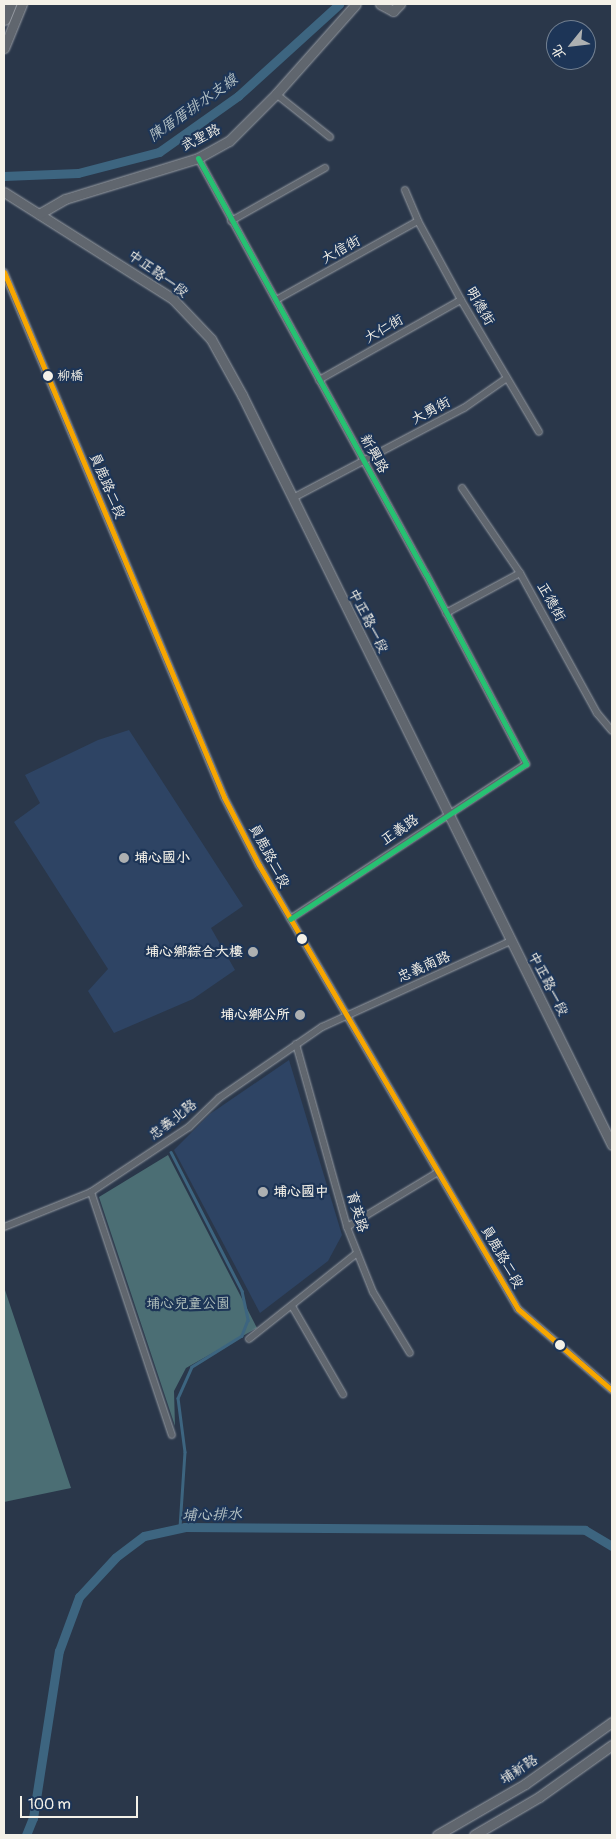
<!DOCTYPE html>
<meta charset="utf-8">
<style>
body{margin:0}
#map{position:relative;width:616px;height:1839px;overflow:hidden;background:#2a374a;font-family:Pangolin,"LXGW WenKai TC",sans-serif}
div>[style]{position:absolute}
.built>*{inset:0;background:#2e4464}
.green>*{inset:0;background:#4b6e74}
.stream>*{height:2.5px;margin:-1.25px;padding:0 1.25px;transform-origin:1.25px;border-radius:1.25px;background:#3d6580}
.canal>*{height:9px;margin:-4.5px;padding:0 4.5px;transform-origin:4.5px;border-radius:4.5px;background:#3d6580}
.roads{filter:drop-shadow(0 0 1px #979ca3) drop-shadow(0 0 1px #979ca3)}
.street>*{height:6px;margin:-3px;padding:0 3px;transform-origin:3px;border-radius:3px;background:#60666e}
.secondary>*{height:9px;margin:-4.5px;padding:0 4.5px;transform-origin:4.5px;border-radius:4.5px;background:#60666e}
.highway>*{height:11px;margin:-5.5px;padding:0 5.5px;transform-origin:5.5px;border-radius:5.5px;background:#60666e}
.bus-1>*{height:5px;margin:-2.5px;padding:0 2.5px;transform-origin:2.5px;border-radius:2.5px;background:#f7a600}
.bus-2>*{height:5px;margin:-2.5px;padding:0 2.5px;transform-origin:2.5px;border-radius:2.5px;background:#26c172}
.dots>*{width:14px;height:14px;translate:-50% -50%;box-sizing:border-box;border:2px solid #1d3557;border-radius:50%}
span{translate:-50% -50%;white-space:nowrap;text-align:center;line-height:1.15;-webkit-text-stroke:4.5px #1d3557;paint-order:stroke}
.bus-label{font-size:13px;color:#f4f1e8}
.left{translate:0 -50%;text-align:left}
.street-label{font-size:14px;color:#f4f1e8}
.poi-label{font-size:14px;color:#f4f1e8;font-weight:700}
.right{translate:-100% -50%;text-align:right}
.park-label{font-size:14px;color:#b2c0bc}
.water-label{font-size:15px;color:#b5c2c5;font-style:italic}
.frame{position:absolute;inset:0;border:5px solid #f4f1e8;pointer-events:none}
.north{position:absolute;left:546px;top:20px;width:50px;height:50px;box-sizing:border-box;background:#1d3557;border:1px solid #738091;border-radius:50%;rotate:241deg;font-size:14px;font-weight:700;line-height:20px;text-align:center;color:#f4f1e8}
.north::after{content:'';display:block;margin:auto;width:18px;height:22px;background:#adb0b1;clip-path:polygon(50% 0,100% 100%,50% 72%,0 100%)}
.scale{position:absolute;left:20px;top:1796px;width:118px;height:22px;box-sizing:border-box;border:2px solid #f4f1e8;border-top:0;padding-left:6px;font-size:15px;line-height:18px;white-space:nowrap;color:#f4f1e8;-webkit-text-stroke:4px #1d3557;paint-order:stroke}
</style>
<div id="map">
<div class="built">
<div style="clip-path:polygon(129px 730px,243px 906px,211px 928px,235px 970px,193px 999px,114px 1033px,88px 991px,108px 969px,14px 822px,40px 803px,25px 775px,98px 740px)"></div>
<div style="clip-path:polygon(289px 1060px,342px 1235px,328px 1261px,260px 1313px,174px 1150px,210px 1114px)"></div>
</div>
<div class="green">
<div style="clip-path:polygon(168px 1155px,257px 1328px,186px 1368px,174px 1391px,175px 1426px,99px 1197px)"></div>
<div style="clip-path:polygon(4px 1287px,71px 1488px,4px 1502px)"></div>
</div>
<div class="stream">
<div style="left:171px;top:1152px;width:156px;rotate:62.9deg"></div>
<div style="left:242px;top:1291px;width:30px;rotate:78deg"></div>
<div style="left:248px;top:1320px;width:17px;rotate:111deg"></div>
<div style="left:242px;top:1336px;width:59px;rotate:148.2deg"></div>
<div style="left:192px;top:1367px;width:34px;rotate:114deg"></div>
<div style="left:178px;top:1398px;width:54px;rotate:82.6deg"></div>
<div style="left:185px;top:1452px;width:76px;rotate:93.8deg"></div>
</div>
<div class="canal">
<div style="left:4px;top:176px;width:74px;rotate:-2.3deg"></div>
<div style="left:78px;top:173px;width:84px;rotate:-14.5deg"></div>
<div style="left:159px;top:152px;width:97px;rotate:-35.3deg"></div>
<div style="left:238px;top:96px;width:137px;rotate:-42.3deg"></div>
<div style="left:26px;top:1835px;width:18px;rotate:-68deg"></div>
<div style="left:33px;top:1818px;width:169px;rotate:-81.2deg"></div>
<div style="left:59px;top:1651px;width:58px;rotate:-69.7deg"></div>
<div style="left:79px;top:1597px;width:54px;rotate:-47.2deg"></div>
<div style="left:116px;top:1557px;width:35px;rotate:-37deg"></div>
<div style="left:144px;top:1536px;width:42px;rotate:-12.4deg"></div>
<div style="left:185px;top:1527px;width:400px;rotate:0.4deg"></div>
<div style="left:585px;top:1530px;width:31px;rotate:31deg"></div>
</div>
<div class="roads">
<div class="street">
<div style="left:276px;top:94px;width:69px;rotate:38.5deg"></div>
<div style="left:198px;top:158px;width:474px;rotate:61.3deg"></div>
<div style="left:426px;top:574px;width:215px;rotate:62.2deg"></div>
<div style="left:526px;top:764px;width:282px;rotate:146.7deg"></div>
<div style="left:405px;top:190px;width:34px;rotate:67deg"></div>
<div style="left:418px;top:221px;width:90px;rotate:61.4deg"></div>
<div style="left:461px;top:300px;width:153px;rotate:59.4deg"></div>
<div style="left:231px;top:221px;width:108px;rotate:-29.4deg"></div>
<div style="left:4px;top:272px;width:569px;rotate:67.26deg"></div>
<div style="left:224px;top:797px;width:76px;rotate:62.8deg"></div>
<div style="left:259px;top:865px;width:514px;rotate:59.74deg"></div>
<div style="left:518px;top:1309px;width:124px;rotate:40.8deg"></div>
<div style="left:276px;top:300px;width:162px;rotate:-29.1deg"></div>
<div style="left:319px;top:380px;width:163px;rotate:-29.4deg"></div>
<div style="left:462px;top:488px;width:103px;rotate:55.7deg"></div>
<div style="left:520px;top:573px;width:160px;rotate:61.2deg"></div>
<div style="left:597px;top:713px;width:23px;rotate:50deg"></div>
<div style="left:293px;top:498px;width:193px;rotate:-27.8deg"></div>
<div style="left:464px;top:408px;width:52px;rotate:-34.9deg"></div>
<div style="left:446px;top:613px;width:84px;rotate:-28.4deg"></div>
<div style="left:296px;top:1044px;width:190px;rotate:74.4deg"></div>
<div style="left:347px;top:1227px;width:70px;rotate:68.2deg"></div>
<div style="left:373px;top:1292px;width:71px;rotate:58.8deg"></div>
<div style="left:91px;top:1192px;width:256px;rotate:71.6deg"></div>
<div style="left:4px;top:1227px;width:94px;rotate:-21.9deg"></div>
<div style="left:91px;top:1192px;width:118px;rotate:-33.6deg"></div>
<div style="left:189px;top:1127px;width:42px;rotate:-44deg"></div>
<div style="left:219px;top:1098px;width:125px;rotate:-34.6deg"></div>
<div style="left:322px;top:1027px;width:208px;rotate:-24.5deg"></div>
<div style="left:347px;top:1227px;width:106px;rotate:-31.1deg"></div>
<div style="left:292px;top:1306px;width:102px;rotate:59.9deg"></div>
<div style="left:249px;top:1339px;width:138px;rotate:-38.5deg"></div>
</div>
<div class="secondary">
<div style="left:380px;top:4px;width:15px;rotate:28deg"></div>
<div style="left:393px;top:11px;width:10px;rotate:-45deg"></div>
<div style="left:4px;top:48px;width:48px;rotate:-67.8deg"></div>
<div style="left:4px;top:192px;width:200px;rotate:32.3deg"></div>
<div style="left:173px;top:299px;width:55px;rotate:46.5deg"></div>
<div style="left:211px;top:339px;width:64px;rotate:61deg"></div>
<div style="left:242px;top:395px;width:836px;rotate:63.74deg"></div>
<div style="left:39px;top:214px;width:30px;rotate:-30deg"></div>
<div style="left:65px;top:199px;width:139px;rotate:-17.1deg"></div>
<div style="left:198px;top:158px;width:35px;rotate:-29deg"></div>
<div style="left:229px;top:141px;width:66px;rotate:-45deg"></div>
<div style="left:276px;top:94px;width:120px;rotate:-48.4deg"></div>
<div style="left:437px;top:1835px;width:102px;rotate:-30.1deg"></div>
<div style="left:525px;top:1784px;width:107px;rotate:-35.5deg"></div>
<div style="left:474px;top:1835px;width:75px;rotate:-30.3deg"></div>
<div style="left:539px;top:1797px;width:90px;rotate:-35.5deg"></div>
</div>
<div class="highway">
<div style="left:4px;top:19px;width:16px;rotate:-68deg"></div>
</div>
</div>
<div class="bus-1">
<div style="left:4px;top:272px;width:569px;rotate:67.26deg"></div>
<div style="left:224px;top:797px;width:76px;rotate:62.8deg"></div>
<div style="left:259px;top:865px;width:514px;rotate:59.74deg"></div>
<div style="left:518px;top:1309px;width:124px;rotate:40.8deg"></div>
</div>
<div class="bus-2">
<div style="left:198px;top:158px;width:474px;rotate:61.3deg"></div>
<div style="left:426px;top:574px;width:215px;rotate:62.2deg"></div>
<div style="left:526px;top:764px;width:282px;rotate:146.7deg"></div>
</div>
<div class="dots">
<div style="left:48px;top:376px;background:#f4f1e8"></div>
<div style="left:124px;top:858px;background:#adb0b1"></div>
<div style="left:302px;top:939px;background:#f4f1e8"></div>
<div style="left:253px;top:952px;background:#adb0b1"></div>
<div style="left:300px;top:1015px;background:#adb0b1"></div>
<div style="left:263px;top:1192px;background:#adb0b1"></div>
<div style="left:560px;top:1345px;background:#f4f1e8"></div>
</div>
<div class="bus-label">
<span class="left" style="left:57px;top:376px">柳橋</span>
</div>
<div class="street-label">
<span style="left:201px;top:138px;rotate:-27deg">武聖路</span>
<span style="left:341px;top:250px;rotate:-29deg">大信街</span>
<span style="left:158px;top:274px;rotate:36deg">中正路一段</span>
<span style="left:480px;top:306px;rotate:60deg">明德街</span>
<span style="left:384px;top:329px;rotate:-30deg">大仁街</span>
<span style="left:431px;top:411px;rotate:-28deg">大勇街</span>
<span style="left:374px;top:454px;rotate:61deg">新興路</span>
<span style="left:107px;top:486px;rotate:67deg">員鹿路二段</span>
<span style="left:551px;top:602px;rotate:61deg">正德街</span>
<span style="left:368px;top:621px;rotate:63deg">中正路一段</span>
<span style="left:400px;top:830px;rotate:-34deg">正義路</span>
<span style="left:269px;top:856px;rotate:62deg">員鹿路二段</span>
<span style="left:424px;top:967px;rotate:-24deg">忠義南路</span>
<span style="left:548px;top:984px;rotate:63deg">中正路一段</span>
<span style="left:173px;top:1120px;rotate:-38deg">忠義北路</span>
<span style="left:357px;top:1212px;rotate:73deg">育英路</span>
<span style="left:502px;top:1257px;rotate:60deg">員鹿路二段</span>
<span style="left:519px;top:1770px;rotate:-33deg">埔新路</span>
</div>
<div class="poi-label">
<span class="left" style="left:134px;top:858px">埔心國小</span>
<span class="right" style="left:243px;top:952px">埔心鄉綜合大樓</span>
<span class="right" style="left:290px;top:1015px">埔心鄉公所</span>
<span class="left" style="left:273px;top:1192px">埔心國中</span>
</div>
<div class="park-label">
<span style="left:188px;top:1304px">埔心兒童公園</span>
</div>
<div class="water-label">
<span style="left:193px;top:108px;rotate:-35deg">陳厝厝排水支線</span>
<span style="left:212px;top:1515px;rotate:-1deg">埔心排水</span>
</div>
<div class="frame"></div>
<div class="north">北</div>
<div class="scale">100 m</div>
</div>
